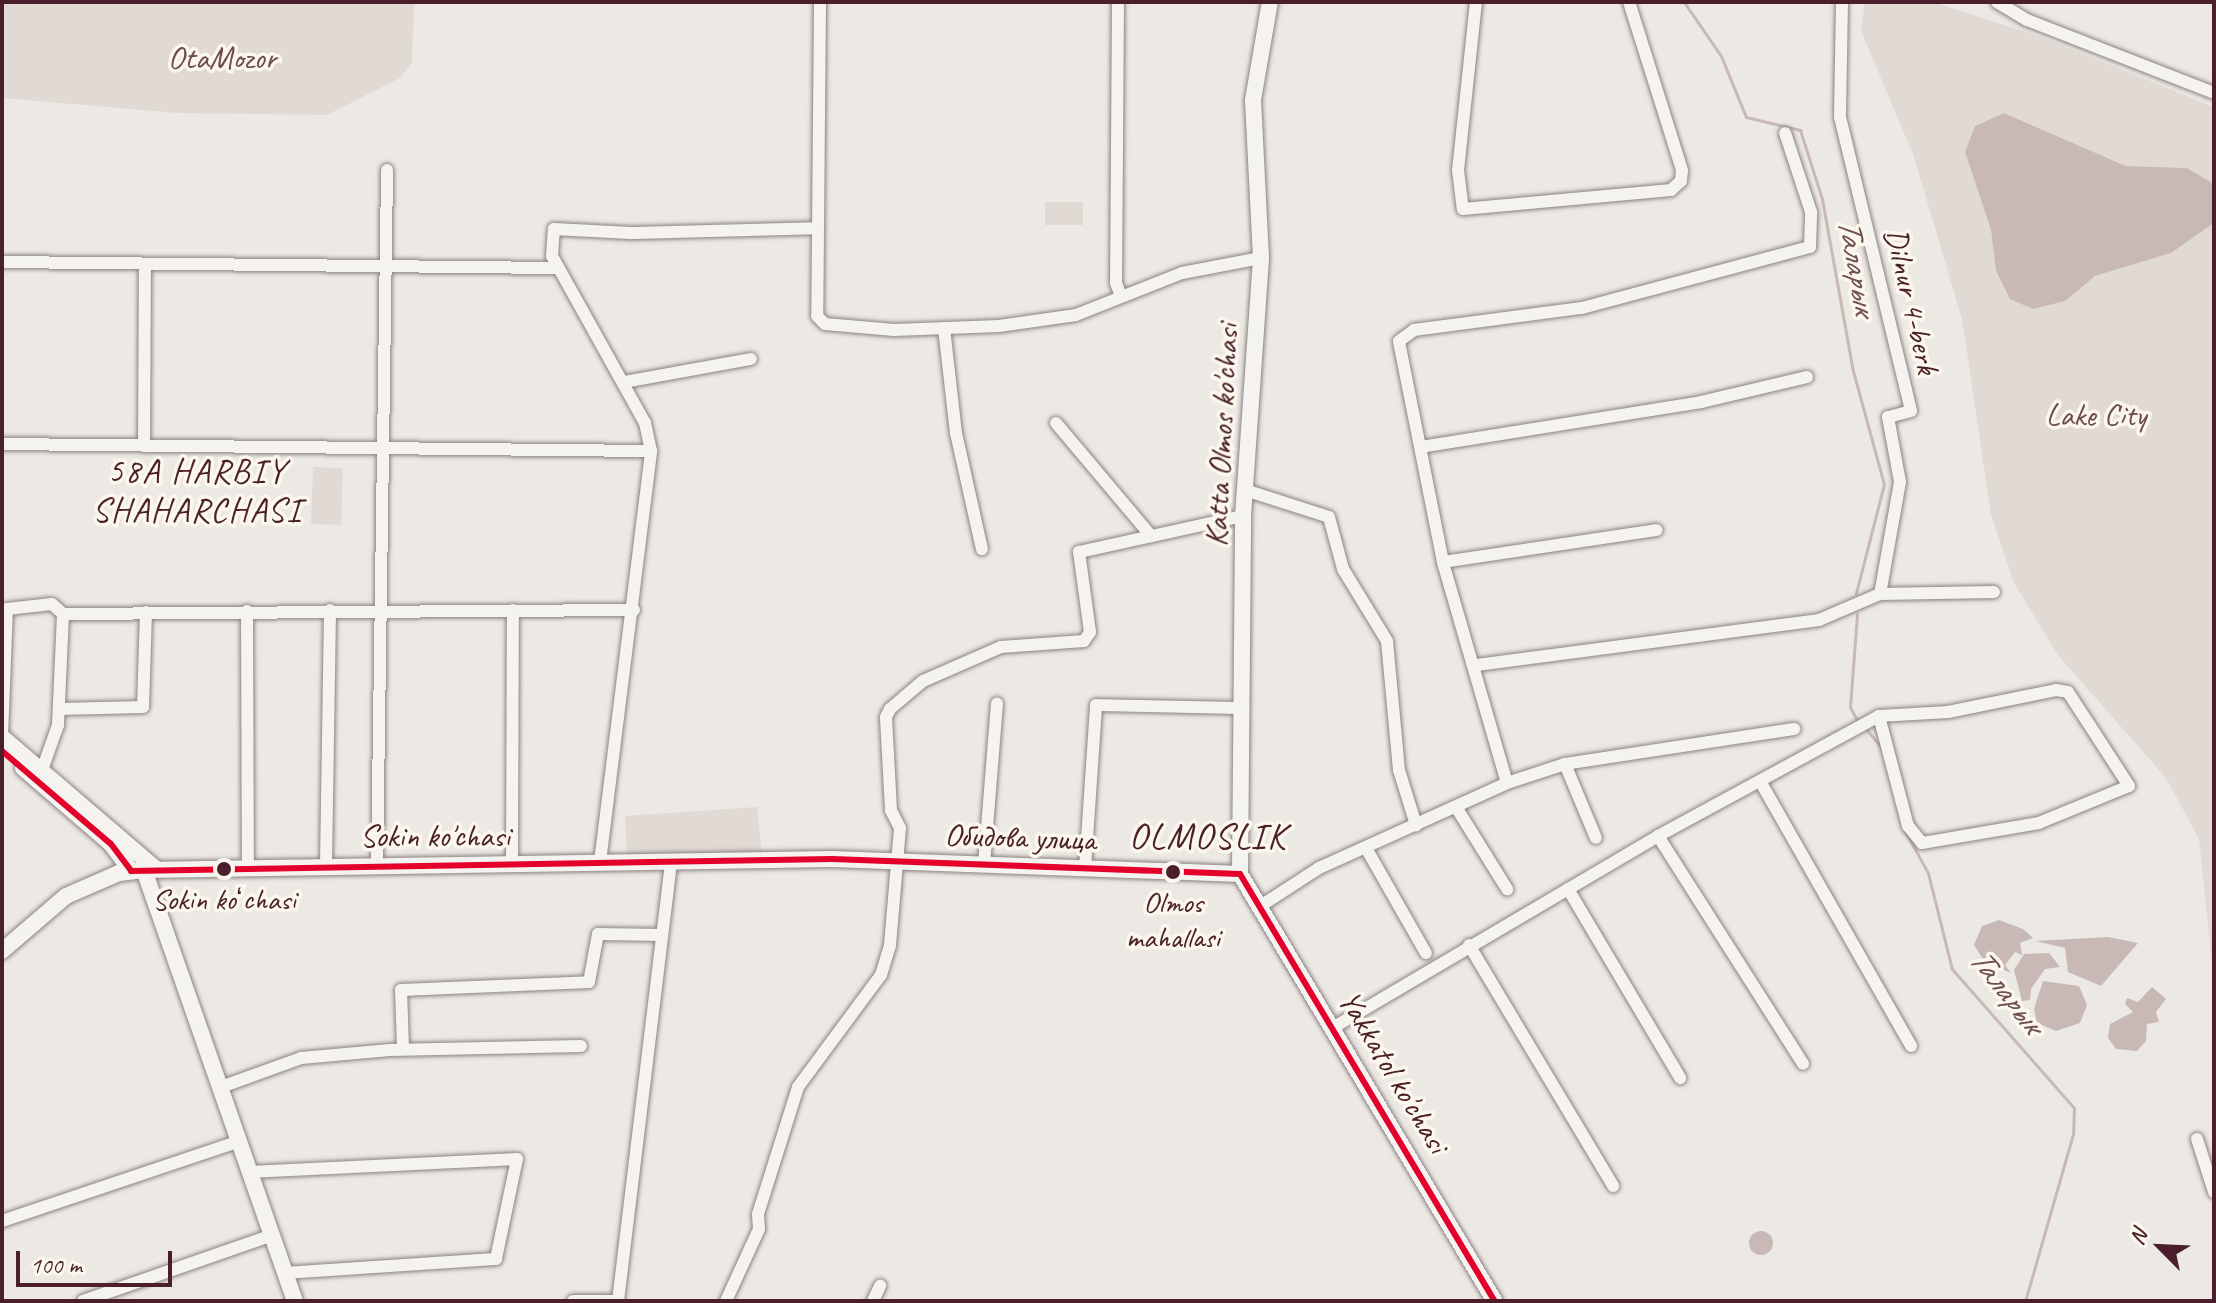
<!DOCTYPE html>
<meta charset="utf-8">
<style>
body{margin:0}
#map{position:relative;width:2216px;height:1303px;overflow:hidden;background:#ece9e4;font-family:Caveat,sans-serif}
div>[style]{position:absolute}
.green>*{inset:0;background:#e1d9d4;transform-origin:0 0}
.water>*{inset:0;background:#c8b9b6}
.round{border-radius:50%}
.stream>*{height:3px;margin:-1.5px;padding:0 1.5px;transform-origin:1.5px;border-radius:1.5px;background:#c8b9b6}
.roads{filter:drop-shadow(0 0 2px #8b8282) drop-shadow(0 0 2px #8b8282)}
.minor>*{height:12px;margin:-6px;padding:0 6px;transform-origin:6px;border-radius:6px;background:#f4f3ef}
.tertiary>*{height:16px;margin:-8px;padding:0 8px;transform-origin:8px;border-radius:8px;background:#f4f3ef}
.bus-1>*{height:6px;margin:-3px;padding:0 3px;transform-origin:3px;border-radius:3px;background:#e4002b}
.dots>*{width:22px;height:22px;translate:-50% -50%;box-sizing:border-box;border:4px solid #fbf7ec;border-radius:50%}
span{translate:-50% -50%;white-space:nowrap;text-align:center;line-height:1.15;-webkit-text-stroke:7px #fbf7ec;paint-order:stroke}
.bus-label{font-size:30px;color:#4a1f2b}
.park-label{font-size:32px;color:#6e4a52}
.street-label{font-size:32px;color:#4a1f2b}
.water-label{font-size:34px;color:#704e55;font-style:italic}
.neighbourhood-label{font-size:34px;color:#4a1f2b;letter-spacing:2px}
.quarter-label{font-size:36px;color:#4a1f2b;letter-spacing:2px}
.frame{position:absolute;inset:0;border:4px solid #4a1f2b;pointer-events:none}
.north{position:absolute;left:2120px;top:1207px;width:80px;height:80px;-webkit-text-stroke:6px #fbf7ec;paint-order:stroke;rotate:294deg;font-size:22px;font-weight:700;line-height:32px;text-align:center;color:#4a1f2b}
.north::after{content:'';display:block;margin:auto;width:28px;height:36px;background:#4a1f2b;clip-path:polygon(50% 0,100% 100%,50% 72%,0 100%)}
.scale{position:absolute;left:16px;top:1251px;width:156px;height:36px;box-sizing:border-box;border:4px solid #4a1f2b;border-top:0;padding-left:10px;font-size:24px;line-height:28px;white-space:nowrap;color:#4a1f2b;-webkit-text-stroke:6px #fbf7ec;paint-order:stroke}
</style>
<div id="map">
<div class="green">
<div style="clip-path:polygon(2px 2px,414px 2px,412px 62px,400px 78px,327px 115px,177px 113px,2px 98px)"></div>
<div style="clip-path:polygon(1865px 2px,1933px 2px,2041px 37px,2214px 107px,2214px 184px,2187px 168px,2126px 166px,2005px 113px,1965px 152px,1991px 230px,1996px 271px,2065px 301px,2095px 276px,2171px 253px,2214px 223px,2214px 983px,2199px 839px,2166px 778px,2057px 654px,2014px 583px,1991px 515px,1962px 319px,1913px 154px,1861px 31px)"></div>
<div style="left:1045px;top:202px;width:38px;height:23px"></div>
<div style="left:313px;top:467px;width:30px;height:57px;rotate:2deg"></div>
<div style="clip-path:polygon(757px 807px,762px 854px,627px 855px,625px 816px)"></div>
</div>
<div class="water">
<div style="clip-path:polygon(2004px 113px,2126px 166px,2187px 168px,2214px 184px,2214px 223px,2171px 253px,2095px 276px,2065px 301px,2033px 309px,2010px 299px,1996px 271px,1991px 230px,1965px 152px,1975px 126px)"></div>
<div style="clip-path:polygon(1999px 920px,2023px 929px,2033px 938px,2020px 943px,2022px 955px,2015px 952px,2005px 965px,2011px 973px,1984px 961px,1974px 945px,1982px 926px)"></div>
<div style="clip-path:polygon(2108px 937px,2138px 943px,2101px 986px,2068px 972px,2065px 948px,2035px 941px)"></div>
<div style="clip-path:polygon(2049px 953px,2060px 967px,2045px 969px,2031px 989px,2030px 1000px,2022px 1001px,2014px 970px,2024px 954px)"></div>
<div style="clip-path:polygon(2043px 981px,2079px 986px,2087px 1005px,2080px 1023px,2056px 1031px,2037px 1023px,2034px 1009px)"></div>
<div style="clip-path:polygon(2152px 987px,2166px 999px,2156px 1012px,2159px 1022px,2147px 1024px,2146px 1041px,2137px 1051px,2116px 1049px,2108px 1038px,2110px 1024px,2133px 1012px,2125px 1004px,2127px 998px,2138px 1002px)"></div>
<div class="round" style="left:1749px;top:1231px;width:24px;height:24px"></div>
</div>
<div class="stream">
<div style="left:1684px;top:2px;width:65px;rotate:55.6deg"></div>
<div style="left:1721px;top:56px;width:66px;rotate:67.7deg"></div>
<div style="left:1746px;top:117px;width:56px;rotate:13.5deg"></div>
<div style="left:1800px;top:130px;width:72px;rotate:72.3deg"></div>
<div style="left:1822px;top:199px;width:175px;rotate:79.8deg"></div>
<div style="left:1853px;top:371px;width:117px;rotate:74.7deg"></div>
<div style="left:1884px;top:484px;width:113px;rotate:104.4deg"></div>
<div style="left:1857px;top:614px;width:93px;rotate:94.3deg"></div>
<div style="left:1850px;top:707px;width:17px;rotate:62deg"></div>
<div style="left:1864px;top:727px;width:28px;rotate:49deg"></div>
<div style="left:1904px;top:829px;width:50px;rotate:61.4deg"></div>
<div style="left:1928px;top:873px;width:99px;rotate:76deg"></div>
<div style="left:1952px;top:969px;width:185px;rotate:48.7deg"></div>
<div style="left:2074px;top:1108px;width:26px;rotate:92deg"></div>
<div style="left:2073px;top:1134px;width:174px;rotate:106deg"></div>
</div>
<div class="roads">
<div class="minor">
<div style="left:820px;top:2px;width:314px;rotate:90.5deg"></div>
<div style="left:817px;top:316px;width:11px;rotate:45deg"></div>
<div style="left:825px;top:324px;width:69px;rotate:5deg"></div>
<div style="left:894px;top:330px;width:105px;rotate:-2.2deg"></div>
<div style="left:999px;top:326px;width:78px;rotate:-8.1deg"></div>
<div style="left:1076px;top:315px;width:114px;rotate:-21.6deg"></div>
<div style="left:1182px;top:273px;width:80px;rotate:-10.8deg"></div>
<div style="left:1118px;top:2px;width:281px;rotate:90.4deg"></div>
<div style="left:1116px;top:283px;width:14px;rotate:69deg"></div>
<div style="left:1476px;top:2px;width:169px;rotate:96.1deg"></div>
<div style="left:1458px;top:170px;width:39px;rotate:83deg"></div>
<div style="left:1463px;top:209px;width:209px;rotate:-5.2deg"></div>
<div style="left:1671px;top:190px;width:13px;rotate:-42deg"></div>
<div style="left:1681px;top:181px;width:11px;rotate:-85deg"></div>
<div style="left:1682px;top:170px;width:176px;rotate:-107.5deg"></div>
<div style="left:1842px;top:2px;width:115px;rotate:91deg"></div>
<div style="left:1840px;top:117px;width:302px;rotate:76.4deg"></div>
<div style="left:1911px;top:411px;width:24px;rotate:165deg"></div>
<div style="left:1888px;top:417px;width:66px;rotate:79.5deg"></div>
<div style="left:1900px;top:482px;width:114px;rotate:100.1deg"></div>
<div style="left:1997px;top:2px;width:35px;rotate:31deg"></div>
<div style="left:2027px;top:20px;width:201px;rotate:21.3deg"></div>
<div style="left:2px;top:262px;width:556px;rotate:0.62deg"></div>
<div style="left:944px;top:328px;width:106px;rotate:83.5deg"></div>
<div style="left:956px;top:433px;width:119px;rotate:77.4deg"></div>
<div style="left:624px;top:382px;width:129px;rotate:-10.3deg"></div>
<div style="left:1056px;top:423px;width:148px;rotate:49.9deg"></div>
<div style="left:2px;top:444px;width:649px;rotate:0.62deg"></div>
<div style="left:144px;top:446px;width:181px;rotate:-89.7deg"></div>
<div style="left:1421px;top:447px;width:284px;rotate:-9.1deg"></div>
<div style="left:1701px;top:402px;width:109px;rotate:-13.3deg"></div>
<div style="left:1245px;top:490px;width:88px;rotate:17.8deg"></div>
<div style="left:1329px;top:517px;width:54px;rotate:74.9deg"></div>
<div style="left:1343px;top:569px;width:84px;rotate:58.6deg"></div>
<div style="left:1387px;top:641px;width:130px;rotate:84.7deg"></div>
<div style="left:1399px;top:770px;width:58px;rotate:72.8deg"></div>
<div style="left:1443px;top:562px;width:216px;rotate:-8.5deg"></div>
<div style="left:247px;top:611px;width:255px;rotate:89.8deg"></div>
<div style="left:1477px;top:665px;width:345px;rotate:-7.5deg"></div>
<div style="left:1819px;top:620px;width:66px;rotate:-23.1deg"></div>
<div style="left:1880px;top:594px;width:114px;rotate:-1deg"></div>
<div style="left:59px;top:709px;width:84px;rotate:-1.4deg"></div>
<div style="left:143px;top:707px;width:95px;rotate:-88.2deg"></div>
<div style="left:2px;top:737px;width:128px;rotate:-87.8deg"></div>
<div style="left:7px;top:609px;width:45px;rotate:-6.3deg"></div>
<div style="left:52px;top:604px;width:15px;rotate:42deg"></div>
<div style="left:1565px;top:764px;width:80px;rotate:67.3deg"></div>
<div style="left:42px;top:770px;width:48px;rotate:-70.4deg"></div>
<div style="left:58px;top:725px;width:111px;rotate:-87.4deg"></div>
<div style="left:63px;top:614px;width:571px;rotate:-0.4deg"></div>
<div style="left:1760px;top:781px;width:305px;rotate:60.3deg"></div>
<div style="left:1507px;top:783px;width:230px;rotate:-106.2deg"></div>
<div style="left:1443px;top:562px;width:225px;rotate:-101.3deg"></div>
<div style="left:1399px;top:341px;width:19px;rotate:-36deg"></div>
<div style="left:1414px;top:330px;width:169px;rotate:-7.5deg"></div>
<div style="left:1582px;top:308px;width:236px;rotate:-15deg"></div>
<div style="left:1810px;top:247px;width:35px;rotate:-88deg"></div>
<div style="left:1811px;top:212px;width:83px;rotate:-108.2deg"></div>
<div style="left:1456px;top:807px;width:97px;rotate:58.1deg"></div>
<div style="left:1658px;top:836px;width:270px;rotate:57.5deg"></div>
<div style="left:1366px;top:848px;width:121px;rotate:60.3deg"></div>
<div style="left:600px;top:862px;width:414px;rotate:-82.9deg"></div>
<div style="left:651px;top:451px;width:29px;rotate:-102deg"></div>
<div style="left:645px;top:423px;width:191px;rotate:-119.1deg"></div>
<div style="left:552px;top:256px;width:27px;rotate:-86deg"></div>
<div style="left:554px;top:229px;width:77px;rotate:3deg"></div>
<div style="left:631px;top:233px;width:187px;rotate:-1.5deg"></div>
<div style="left:377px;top:863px;width:693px;rotate:-89.17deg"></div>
<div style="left:512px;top:864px;width:254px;rotate:-89.8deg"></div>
<div style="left:326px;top:865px;width:255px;rotate:-89.1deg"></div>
<div style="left:984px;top:865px;width:162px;rotate:-85.4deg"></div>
<div style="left:1085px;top:868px;width:163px;rotate:-86.1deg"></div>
<div style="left:1096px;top:705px;width:147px;rotate:1.2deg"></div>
<div style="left:1568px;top:889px;width:220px;rotate:59.3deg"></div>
<div style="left:1259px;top:907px;width:72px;rotate:-33deg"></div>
<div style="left:1319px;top:868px;width:206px;rotate:-24.3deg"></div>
<div style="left:1507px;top:783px;width:61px;rotate:-18.1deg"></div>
<div style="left:1565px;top:764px;width:232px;rotate:-8.7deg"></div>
<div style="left:1469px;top:945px;width:281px;rotate:59.1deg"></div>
<div style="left:1334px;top:1027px;width:376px;rotate:-30.5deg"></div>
<div style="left:1658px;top:836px;width:251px;rotate:-28.5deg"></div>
<div style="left:1879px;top:716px;width:69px;rotate:-3.3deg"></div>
<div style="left:1948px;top:712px;width:110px;rotate:-11.5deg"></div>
<div style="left:2056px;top:690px;width:12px;rotate:9deg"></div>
<div style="left:2068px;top:692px;width:112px;rotate:57deg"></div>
<div style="left:2129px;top:786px;width:97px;rotate:157.7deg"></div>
<div style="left:2039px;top:823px;width:119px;rotate:170.3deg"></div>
<div style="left:1922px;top:843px;width:22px;rotate:-129deg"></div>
<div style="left:1908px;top:826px;width:114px;rotate:-104.8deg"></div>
<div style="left:403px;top:1049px;width:59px;rotate:-91.9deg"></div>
<div style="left:401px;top:990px;width:188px;rotate:-2.4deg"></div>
<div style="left:589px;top:982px;width:49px;rotate:-79.4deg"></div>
<div style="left:598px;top:934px;width:64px;rotate:0.9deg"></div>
<div style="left:221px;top:1087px;width:85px;rotate:-19.9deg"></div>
<div style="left:301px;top:1058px;width:89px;rotate:-5.1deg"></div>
<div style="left:390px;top:1050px;width:191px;rotate:-1.2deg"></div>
<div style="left:2197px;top:1139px;width:56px;rotate:72.2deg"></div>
<div style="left:250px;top:1172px;width:267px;rotate:-2.8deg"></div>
<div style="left:517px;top:1159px;width:102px;rotate:101.9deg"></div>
<div style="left:496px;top:1259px;width:210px;rotate:176.2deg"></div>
<div style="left:2px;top:1221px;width:251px;rotate:-18.6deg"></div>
<div style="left:83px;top:1301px;width:200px;rotate:-19.2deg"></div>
<div style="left:573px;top:1301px;width:45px"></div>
<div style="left:618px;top:1301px;width:441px;rotate:-83.1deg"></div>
<div style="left:726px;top:1301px;width:79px;rotate:-65.4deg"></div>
<div style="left:759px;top:1229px;width:15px;rotate:-94deg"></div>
<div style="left:758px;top:1214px;width:133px;rotate:-72.5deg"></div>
<div style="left:798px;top:1087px;width:139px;rotate:-53.5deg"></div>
<div style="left:881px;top:975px;width:31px;rotate:-73deg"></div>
<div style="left:890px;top:945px;width:117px;rotate:-85.1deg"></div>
<div style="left:900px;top:828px;width:20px;rotate:-117deg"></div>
<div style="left:891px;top:810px;width:93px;rotate:-93.1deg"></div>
<div style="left:886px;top:717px;width:9px;rotate:-63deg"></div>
<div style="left:890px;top:709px;width:43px;rotate:-40.3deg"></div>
<div style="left:923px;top:681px;width:85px;rotate:-23.6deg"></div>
<div style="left:1001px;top:647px;width:83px;rotate:-4.1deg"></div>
<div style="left:1084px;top:641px;width:11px;rotate:-56deg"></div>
<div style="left:1090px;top:632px;width:81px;rotate:-97.8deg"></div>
<div style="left:1079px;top:552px;width:168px;rotate:-12.4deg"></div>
<div style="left:873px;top:1301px;width:17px;rotate:-65deg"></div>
</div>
<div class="tertiary">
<div style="left:2px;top:737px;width:203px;rotate:40.6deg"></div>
<div style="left:23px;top:768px;width:116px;rotate:40.8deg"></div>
<div style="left:111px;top:844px;width:34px;rotate:53deg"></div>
<div style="left:144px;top:870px;width:457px;rotate:70.7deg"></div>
<div style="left:1240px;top:874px;width:358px;rotate:-89.5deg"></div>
<div style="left:1243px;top:516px;width:259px;rotate:-86deg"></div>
<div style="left:1261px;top:258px;width:158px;rotate:-92.9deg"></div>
<div style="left:1253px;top:100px;width:99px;rotate:-80.2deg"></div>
<div style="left:1240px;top:874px;width:497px;rotate:59.2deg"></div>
<div style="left:2px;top:951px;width:84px;rotate:-40.7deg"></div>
<div style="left:66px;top:896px;width:58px;rotate:-23.5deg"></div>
<div style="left:119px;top:873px;width:25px;rotate:-7deg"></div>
<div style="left:144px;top:870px;width:688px;rotate:-0.92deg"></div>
<div style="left:832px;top:859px;width:408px;rotate:2.1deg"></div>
</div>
</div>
<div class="bus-1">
<div style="left:2px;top:751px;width:143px;rotate:40.5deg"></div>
<div style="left:111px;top:844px;width:34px;rotate:53deg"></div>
<div style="left:131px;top:871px;width:701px;rotate:-0.98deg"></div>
<div style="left:832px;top:859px;width:408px;rotate:2.1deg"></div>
<div style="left:1240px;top:874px;width:497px;rotate:59.2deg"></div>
</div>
<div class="dots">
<div style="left:224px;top:869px;background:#4a1f2b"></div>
<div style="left:1173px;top:872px;background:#4a1f2b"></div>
</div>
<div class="bus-label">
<span style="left:224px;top:899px">Sokin koʻchasi</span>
<span style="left:1173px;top:919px">Olmos<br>mahallasi</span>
</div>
<div class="park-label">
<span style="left:222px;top:58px">OtaMozor</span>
<span style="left:2096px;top:415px">Lake City</span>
</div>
<div class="street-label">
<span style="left:1911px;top:301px;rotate:77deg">Dilnur 4-berk</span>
<span style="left:1222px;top:435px;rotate:-87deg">Katta Olmos ko'chasi</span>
<span style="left:435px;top:836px">Sokin ko'chasi</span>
<span style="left:1020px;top:838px;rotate:2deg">Обидова улица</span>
<span style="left:1393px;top:1072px;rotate:59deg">Yakkatol ko'chasi</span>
</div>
<div class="water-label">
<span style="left:1858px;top:266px;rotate:80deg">Таларык</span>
<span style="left:2007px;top:990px;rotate:52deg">Таларык</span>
</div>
<div class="neighbourhood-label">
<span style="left:197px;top:490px">58A HARBIY<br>SHAHARCHASI</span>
</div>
<div class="quarter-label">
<span style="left:1208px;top:837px">OLMOSLIK</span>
</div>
<div class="frame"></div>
<div class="north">N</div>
<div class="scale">100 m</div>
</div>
